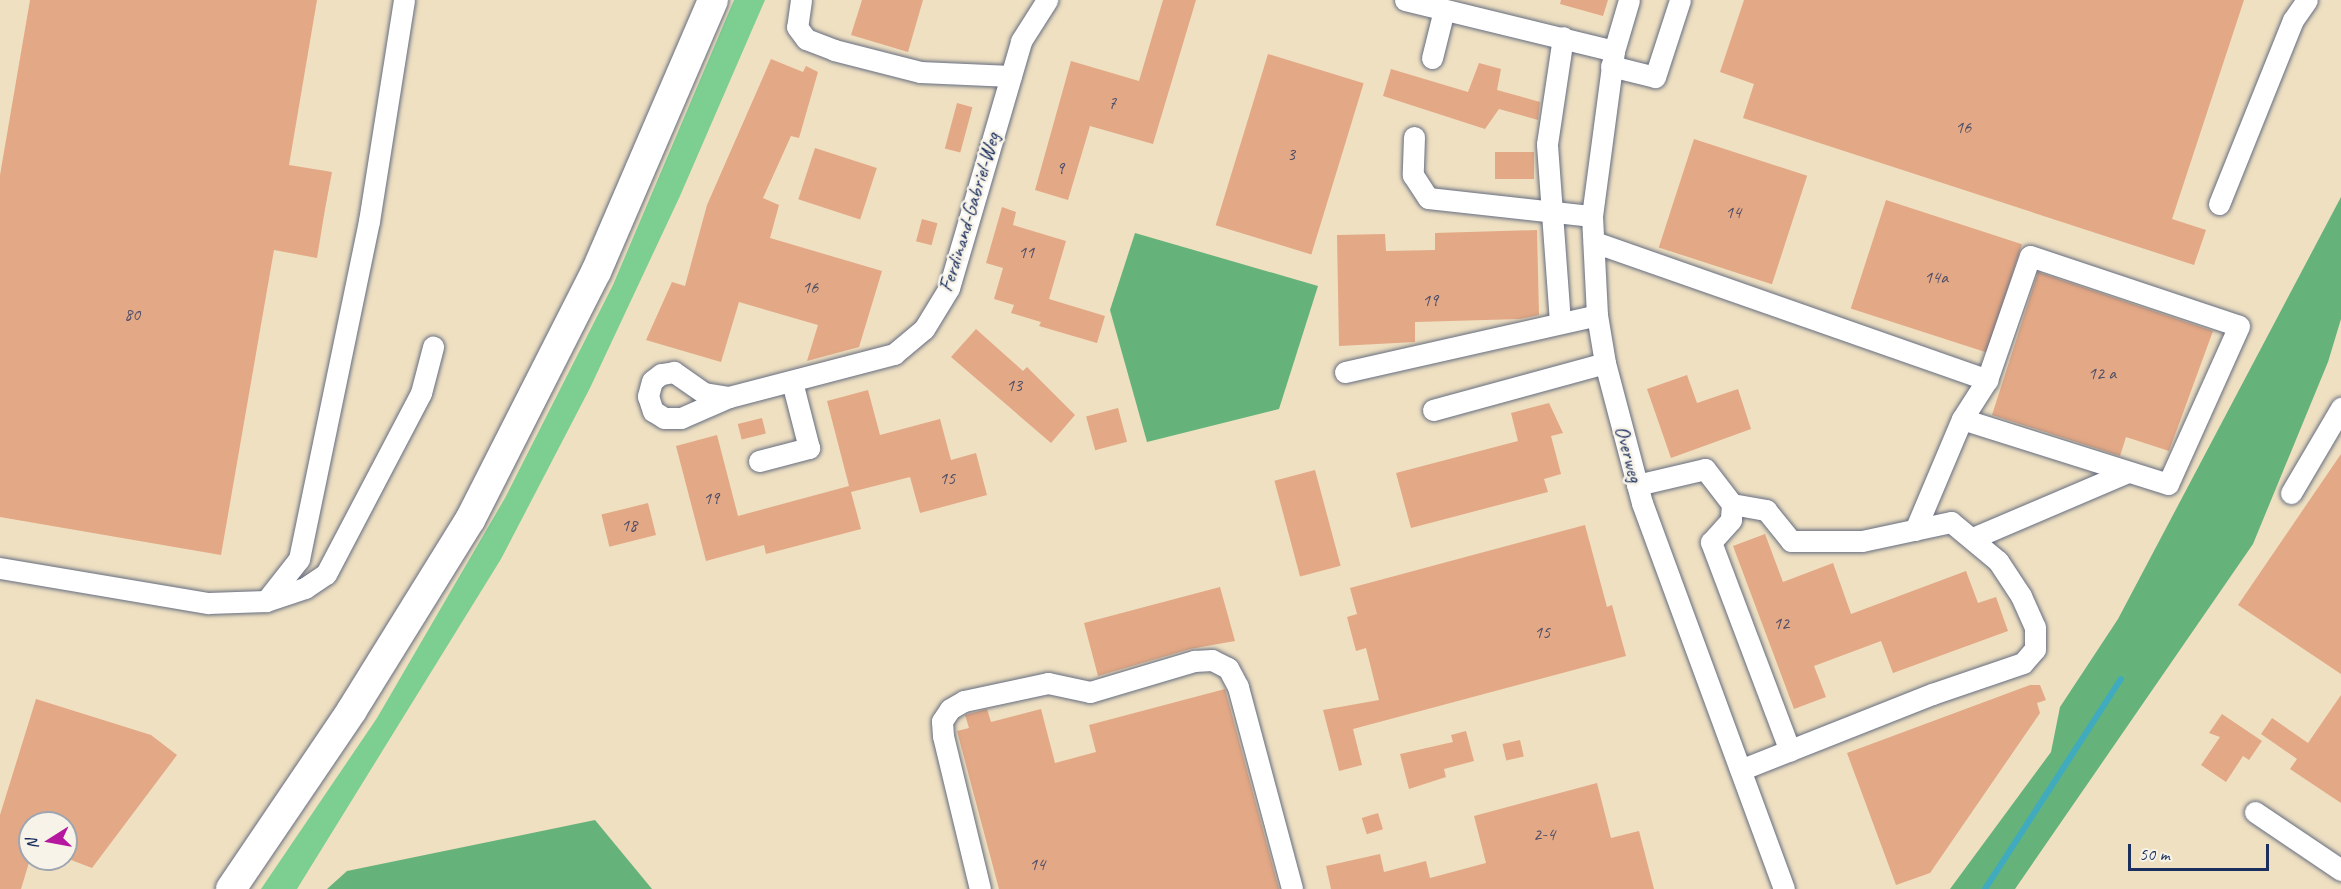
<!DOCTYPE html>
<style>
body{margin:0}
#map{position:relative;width:2341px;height:889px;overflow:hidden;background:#efe0c1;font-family:Caveat,sans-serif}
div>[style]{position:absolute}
.green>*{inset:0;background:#7dcf91}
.forest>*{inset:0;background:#66b27b}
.stream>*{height:6px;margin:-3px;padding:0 3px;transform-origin:3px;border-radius:3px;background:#40aabf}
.building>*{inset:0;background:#e3a885;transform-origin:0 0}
.roads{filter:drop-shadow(0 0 2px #656d81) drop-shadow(0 0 2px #656d81)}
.minor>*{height:21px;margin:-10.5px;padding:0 10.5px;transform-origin:10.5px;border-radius:10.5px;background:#fff}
.highway>*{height:30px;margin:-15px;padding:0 15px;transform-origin:15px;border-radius:15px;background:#fff}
span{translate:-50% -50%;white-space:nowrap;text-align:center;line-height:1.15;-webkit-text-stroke:5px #f7f3e8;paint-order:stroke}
.number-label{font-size:18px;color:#4d4d68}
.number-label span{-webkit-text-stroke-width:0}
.street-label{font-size:21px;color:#1b2f5e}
.north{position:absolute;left:18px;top:811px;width:60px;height:60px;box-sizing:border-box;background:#f7f3e8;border:2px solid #9fa5b1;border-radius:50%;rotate:259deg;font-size:16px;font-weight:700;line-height:24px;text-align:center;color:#1b2f5e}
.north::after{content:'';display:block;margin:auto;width:21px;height:27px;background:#b5179e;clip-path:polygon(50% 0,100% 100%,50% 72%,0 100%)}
.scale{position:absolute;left:2128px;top:844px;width:141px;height:27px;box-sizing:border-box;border:3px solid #1b2f5e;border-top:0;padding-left:8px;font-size:18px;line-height:21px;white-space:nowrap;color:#1b2f5e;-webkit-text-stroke:4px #f7f3e8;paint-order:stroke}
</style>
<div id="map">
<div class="green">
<div style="clip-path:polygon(734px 0,765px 0,680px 196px,590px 388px,501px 559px,297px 889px,261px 889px,377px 718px,505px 498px,613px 285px)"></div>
</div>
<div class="forest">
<div style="clip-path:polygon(2341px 197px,2341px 319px,2328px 362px,2253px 544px,2015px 889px,1950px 889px,2051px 752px,2060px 707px,2118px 619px)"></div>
<div style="clip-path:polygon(1135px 233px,1318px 286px,1279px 409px,1147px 442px,1110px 310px)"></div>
<div style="clip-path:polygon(595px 820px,652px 889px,327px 889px,347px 871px)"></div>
</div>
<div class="stream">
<div style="left:1985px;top:889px;width:250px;rotate:-57.1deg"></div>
</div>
<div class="building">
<div style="clip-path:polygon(30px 0,317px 0,289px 165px,332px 172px,325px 209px,317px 258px,274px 250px,221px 555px,0 517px,0 175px)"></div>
<div style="clip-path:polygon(862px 0,923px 0,908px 52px,851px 35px)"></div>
<div style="clip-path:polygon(1163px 0,1196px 0,1153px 144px,1090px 126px,1068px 200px,1035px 190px,1071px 61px,1139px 81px)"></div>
<div style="clip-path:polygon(1561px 0,1608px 0,1603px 16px,1560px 4px)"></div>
<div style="clip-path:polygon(1744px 0,2244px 0,2172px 219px,2206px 230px,2194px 265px,1743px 118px,1754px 84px,1720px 72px)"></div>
<div style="left:1268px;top:54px;width:100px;height:179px;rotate:17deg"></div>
<div style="clip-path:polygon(771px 59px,803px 72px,806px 66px,818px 72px,799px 138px,791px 136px,763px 198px,779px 205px,770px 238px,882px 271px,859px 347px,807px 361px,818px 325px,739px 302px,721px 362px,646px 340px,672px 282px,685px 286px,707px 205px)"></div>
<div style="clip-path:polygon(1479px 63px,1501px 69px,1497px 90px,1540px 102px,1538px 120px,1499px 109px,1485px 129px,1383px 96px,1391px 69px,1468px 92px)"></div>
<div style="left:957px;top:103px;width:16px;height:47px;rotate:15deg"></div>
<div style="left:1694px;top:139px;width:119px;height:114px;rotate:18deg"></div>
<div style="left:815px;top:148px;width:65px;height:54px;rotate:18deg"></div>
<div style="left:1534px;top:152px;width:27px;height:39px;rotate:90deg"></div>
<div style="left:1886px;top:200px;width:143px;height:114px;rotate:18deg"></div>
<div style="clip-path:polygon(1002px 207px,1016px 212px,1013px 225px,1066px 241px,1049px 299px,1105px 316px,1097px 343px,1039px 326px,1041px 322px,1011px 313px,1014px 305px,994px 299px,1003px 268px,986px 263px)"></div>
<div style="left:922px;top:219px;width:16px;height:23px;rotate:15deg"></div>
<div style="clip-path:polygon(1537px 230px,1539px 315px,1520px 319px,1415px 322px,1415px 342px,1339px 346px,1337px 235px,1385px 234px,1386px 251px,1435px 250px,1435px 233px)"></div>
<div style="clip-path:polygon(2038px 272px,2213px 331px,2169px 451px,2126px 437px,2120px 456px,1992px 415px)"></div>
<div style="clip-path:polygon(976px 329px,1023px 371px,1027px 367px,1075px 415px,1051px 443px,951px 357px)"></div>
<div style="clip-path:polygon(1687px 375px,1697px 403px,1738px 389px,1751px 429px,1671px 458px,1647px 389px)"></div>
<div style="clip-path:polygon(868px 390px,880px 435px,940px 419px,951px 460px,976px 453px,987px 495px,920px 513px,910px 477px,851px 492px,861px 529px,766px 554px,764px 545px,706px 561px,676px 446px,717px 435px,738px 516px,849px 486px,827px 401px)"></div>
<div style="clip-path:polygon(1549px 403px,1563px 433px,1551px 436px,1561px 474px,1544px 479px,1548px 492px,1411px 528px,1396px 473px,1518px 441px,1511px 413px)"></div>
<div style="left:1118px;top:408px;width:35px;height:33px;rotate:75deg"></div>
<div style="left:762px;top:418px;width:16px;height:25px;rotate:76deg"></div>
<div style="clip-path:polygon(2341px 454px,2341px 674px,2238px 605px)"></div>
<div style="left:1315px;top:470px;width:99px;height:42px;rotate:75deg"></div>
<div style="left:648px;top:503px;width:33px;height:48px;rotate:76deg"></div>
<div style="clip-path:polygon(1585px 525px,1607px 607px,1612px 605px,1626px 656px,1353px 729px,1362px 765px,1339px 771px,1323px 710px,1379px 700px,1366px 648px,1356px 651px,1347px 617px,1357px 614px,1350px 588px)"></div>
<div style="clip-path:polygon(1765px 534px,1783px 582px,1833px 563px,1851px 614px,1966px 571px,1978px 603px,1996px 597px,2008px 631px,1893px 673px,1881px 641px,1814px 666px,1826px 697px,1794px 709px,1733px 546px)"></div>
<div style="clip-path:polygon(1220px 587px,1235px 641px,1190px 649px,1098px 676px,1084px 623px)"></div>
<div style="clip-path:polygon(2030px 685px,2040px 685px,2046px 700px,2037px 703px,2040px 713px,1930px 873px,1896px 885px,1847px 753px)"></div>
<div style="clip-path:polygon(1225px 689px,1279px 889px,999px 889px,957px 731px,969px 728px,965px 715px,987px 709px,991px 722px,1041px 709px,1055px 763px,1096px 752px,1089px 725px)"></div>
<div style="clip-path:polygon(2341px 695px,2341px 803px,2290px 769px,2297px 759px,2261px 734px,2272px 718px,2308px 743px)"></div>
<div style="clip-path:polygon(36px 699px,151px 735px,177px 755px,92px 868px,66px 858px,66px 823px,30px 823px,30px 859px,21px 889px,0 889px,0 815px)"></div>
<div style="clip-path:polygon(2222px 714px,2262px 741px,2249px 760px,2243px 756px,2226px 782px,2201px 765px,2220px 737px,2209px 733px)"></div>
<div style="clip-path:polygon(1466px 731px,1474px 761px,1444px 769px,1446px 777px,1409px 789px,1400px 754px,1453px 742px,1451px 735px)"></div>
<div style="left:1520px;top:740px;width:17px;height:18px;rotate:77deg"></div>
<div style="clip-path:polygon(1597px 783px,1611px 838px,1639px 831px,1654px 889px,1331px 889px,1326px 866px,1380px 854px,1384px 872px,1426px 861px,1430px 878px,1486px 863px,1474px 816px)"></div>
<div style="left:1378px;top:813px;width:17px;height:17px;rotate:73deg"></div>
</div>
<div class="roads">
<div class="minor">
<div style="left:801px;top:0;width:27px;rotate:98deg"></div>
<div style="left:797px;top:27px;width:15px;rotate:53deg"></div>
<div style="left:806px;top:39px;width:30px;rotate:21deg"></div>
<div style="left:834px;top:50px;width:89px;rotate:14.3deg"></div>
<div style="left:920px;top:72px;width:91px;rotate:2.5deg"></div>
<div style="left:1405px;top:0;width:215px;rotate:13.7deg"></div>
<div style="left:1629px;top:0;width:53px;rotate:106.4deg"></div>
<div style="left:1614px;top:51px;width:166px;rotate:97.6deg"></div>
<div style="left:1592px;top:216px;width:99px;rotate:87.1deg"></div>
<div style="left:1597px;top:315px;width:49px;rotate:80.5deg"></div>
<div style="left:1605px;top:363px;width:145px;rotate:75.2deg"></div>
<div style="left:1642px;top:503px;width:411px;rotate:69.8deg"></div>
<div style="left:1432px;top:58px;width:49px;rotate:-76deg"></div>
<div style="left:1611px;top:66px;width:45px;rotate:14deg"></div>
<div style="left:1655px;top:77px;width:81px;rotate:-72deg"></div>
<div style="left:1414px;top:137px;width:38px;rotate:92deg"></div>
<div style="left:1413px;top:175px;width:27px;rotate:57deg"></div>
<div style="left:1428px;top:198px;width:165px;rotate:6.3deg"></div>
<div style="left:2219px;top:204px;width:198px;rotate:-68.1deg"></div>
<div style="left:2293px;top:20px;width:24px;rotate:-55deg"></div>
<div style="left:1594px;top:242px;width:417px;rotate:19.3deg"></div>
<div style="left:1560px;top:322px;width:178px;rotate:-94.2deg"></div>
<div style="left:1547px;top:144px;width:108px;rotate:-81.5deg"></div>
<div style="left:1345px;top:372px;width:258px;rotate:-12.7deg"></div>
<div style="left:729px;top:397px;width:25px;rotate:-171deg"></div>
<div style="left:704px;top:393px;width:37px;rotate:-145deg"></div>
<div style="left:674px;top:372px;width:13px;rotate:171deg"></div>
<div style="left:661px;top:374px;width:11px;rotate:142deg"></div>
<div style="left:652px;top:381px;width:16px;rotate:105deg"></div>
<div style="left:648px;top:396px;width:16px;rotate:72deg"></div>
<div style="left:653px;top:411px;width:13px;rotate:32deg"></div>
<div style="left:664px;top:418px;width:17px"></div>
<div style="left:681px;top:418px;width:52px;rotate:-23.6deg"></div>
<div style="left:729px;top:397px;width:171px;rotate:-14.6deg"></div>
<div style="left:894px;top:354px;width:39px;rotate:-40deg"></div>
<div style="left:924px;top:329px;width:48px;rotate:-58.6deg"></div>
<div style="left:949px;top:288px;width:257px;rotate:-73.7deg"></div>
<div style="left:1021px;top:41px;width:49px;rotate:-57.6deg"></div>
<div style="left:1433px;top:410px;width:178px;rotate:-15.3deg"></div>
<div style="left:759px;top:461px;width:52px;rotate:-14.6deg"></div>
<div style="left:809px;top:448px;width:68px;rotate:-104.4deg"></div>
<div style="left:1637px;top:485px;width:70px;rotate:-13.2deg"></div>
<div style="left:1705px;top:469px;width:44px;rotate:52.4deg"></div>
<div style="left:1732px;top:504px;width:35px;rotate:10deg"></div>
<div style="left:1766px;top:510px;width:40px;rotate:51deg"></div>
<div style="left:1791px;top:541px;width:71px"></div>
<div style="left:1862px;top:541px;width:91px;rotate:-12.1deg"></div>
<div style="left:1951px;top:522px;width:61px;rotate:39.7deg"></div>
<div style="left:1998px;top:561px;width:42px;rotate:56.7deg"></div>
<div style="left:2021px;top:596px;width:34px;rotate:66deg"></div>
<div style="left:2035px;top:627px;width:22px;rotate:90deg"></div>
<div style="left:2035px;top:649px;width:18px;rotate:131deg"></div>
<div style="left:2023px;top:663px;width:96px;rotate:161.2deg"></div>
<div style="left:1932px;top:694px;width:206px;rotate:158.4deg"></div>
<div style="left:2291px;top:493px;width:99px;rotate:-59.5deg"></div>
<div style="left:1732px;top:504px;width:16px;rotate:94deg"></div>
<div style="left:1731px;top:520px;width:30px;rotate:132deg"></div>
<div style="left:1711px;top:542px;width:223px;rotate:69.3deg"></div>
<div style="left:1915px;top:530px;width:121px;rotate:-67.1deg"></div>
<div style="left:1962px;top:419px;width:46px;rotate:-57.3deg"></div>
<div style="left:1987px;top:380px;width:131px;rotate:-70.9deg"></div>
<div style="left:2030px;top:256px;width:220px;rotate:18.5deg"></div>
<div style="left:2239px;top:326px;width:173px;rotate:114.2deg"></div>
<div style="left:2168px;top:484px;width:216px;rotate:-162.5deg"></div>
<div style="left:1973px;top:538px;width:168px;rotate:-23.1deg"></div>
<div style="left:0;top:568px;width:211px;rotate:9.6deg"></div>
<div style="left:208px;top:603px;width:58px;rotate:-2deg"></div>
<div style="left:266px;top:601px;width:41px;rotate:-18.4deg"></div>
<div style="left:305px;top:588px;width:25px;rotate:-34deg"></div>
<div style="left:326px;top:574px;width:204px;rotate:-62.3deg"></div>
<div style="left:421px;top:393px;width:48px;rotate:-75.4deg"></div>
<div style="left:266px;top:601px;width:53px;rotate:-51.8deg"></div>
<div style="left:299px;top:559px;width:345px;rotate:-78.3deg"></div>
<div style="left:369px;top:221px;width:224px;rotate:-81deg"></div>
<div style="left:2255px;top:812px;width:104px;rotate:34deg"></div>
<div style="left:980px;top:889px;width:157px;rotate:-103.6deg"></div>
<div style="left:943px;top:736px;width:15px;rotate:-94deg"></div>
<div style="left:942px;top:721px;width:14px;rotate:-56deg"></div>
<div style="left:950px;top:709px;width:16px;rotate:-30deg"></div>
<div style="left:964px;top:701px;width:86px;rotate:-12.1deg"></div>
<div style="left:1048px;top:683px;width:43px;rotate:12.1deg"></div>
<div style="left:1090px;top:692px;width:109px;rotate:-16.6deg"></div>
<div style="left:1194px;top:661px;width:18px;rotate:-3deg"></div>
<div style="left:1212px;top:660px;width:18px;rotate:27deg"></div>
<div style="left:1228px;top:668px;width:21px;rotate:62deg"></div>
<div style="left:1238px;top:687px;width:209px;rotate:75deg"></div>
</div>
<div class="highway">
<div style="left:231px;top:889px;width:216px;rotate:-55.9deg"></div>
<div style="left:352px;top:710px;width:224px;rotate:-58.2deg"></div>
<div style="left:470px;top:520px;width:278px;rotate:-63.1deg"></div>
<div style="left:596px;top:272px;width:296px;rotate:-66.7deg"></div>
</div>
</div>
<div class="number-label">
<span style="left:1112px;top:103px">7</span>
<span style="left:1963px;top:127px">16</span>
<span style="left:1291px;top:154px">3</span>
<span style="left:1060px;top:168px">9</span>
<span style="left:1733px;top:212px">14</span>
<span style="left:1026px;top:252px">11</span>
<span style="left:1936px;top:277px">14a</span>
<span style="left:810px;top:287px">16</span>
<span style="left:1430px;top:300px">19</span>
<span style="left:132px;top:314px">80</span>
<span style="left:2102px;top:373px">12 a</span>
<span style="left:1014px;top:385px">13</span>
<span style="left:947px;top:478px">15</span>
<span style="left:711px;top:498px">19</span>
<span style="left:629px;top:525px">18</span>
<span style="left:1781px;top:623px">12</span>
<span style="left:1542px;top:632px">15</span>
<span style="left:1544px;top:834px">2-4</span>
<span style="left:1037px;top:864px">14</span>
</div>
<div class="street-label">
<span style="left:969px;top:212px;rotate:-73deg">Ferdinand-Gabriel-Weg</span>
<span style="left:1629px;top:454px;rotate:75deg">Overweg</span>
</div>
<div class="north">N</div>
<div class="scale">50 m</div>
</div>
